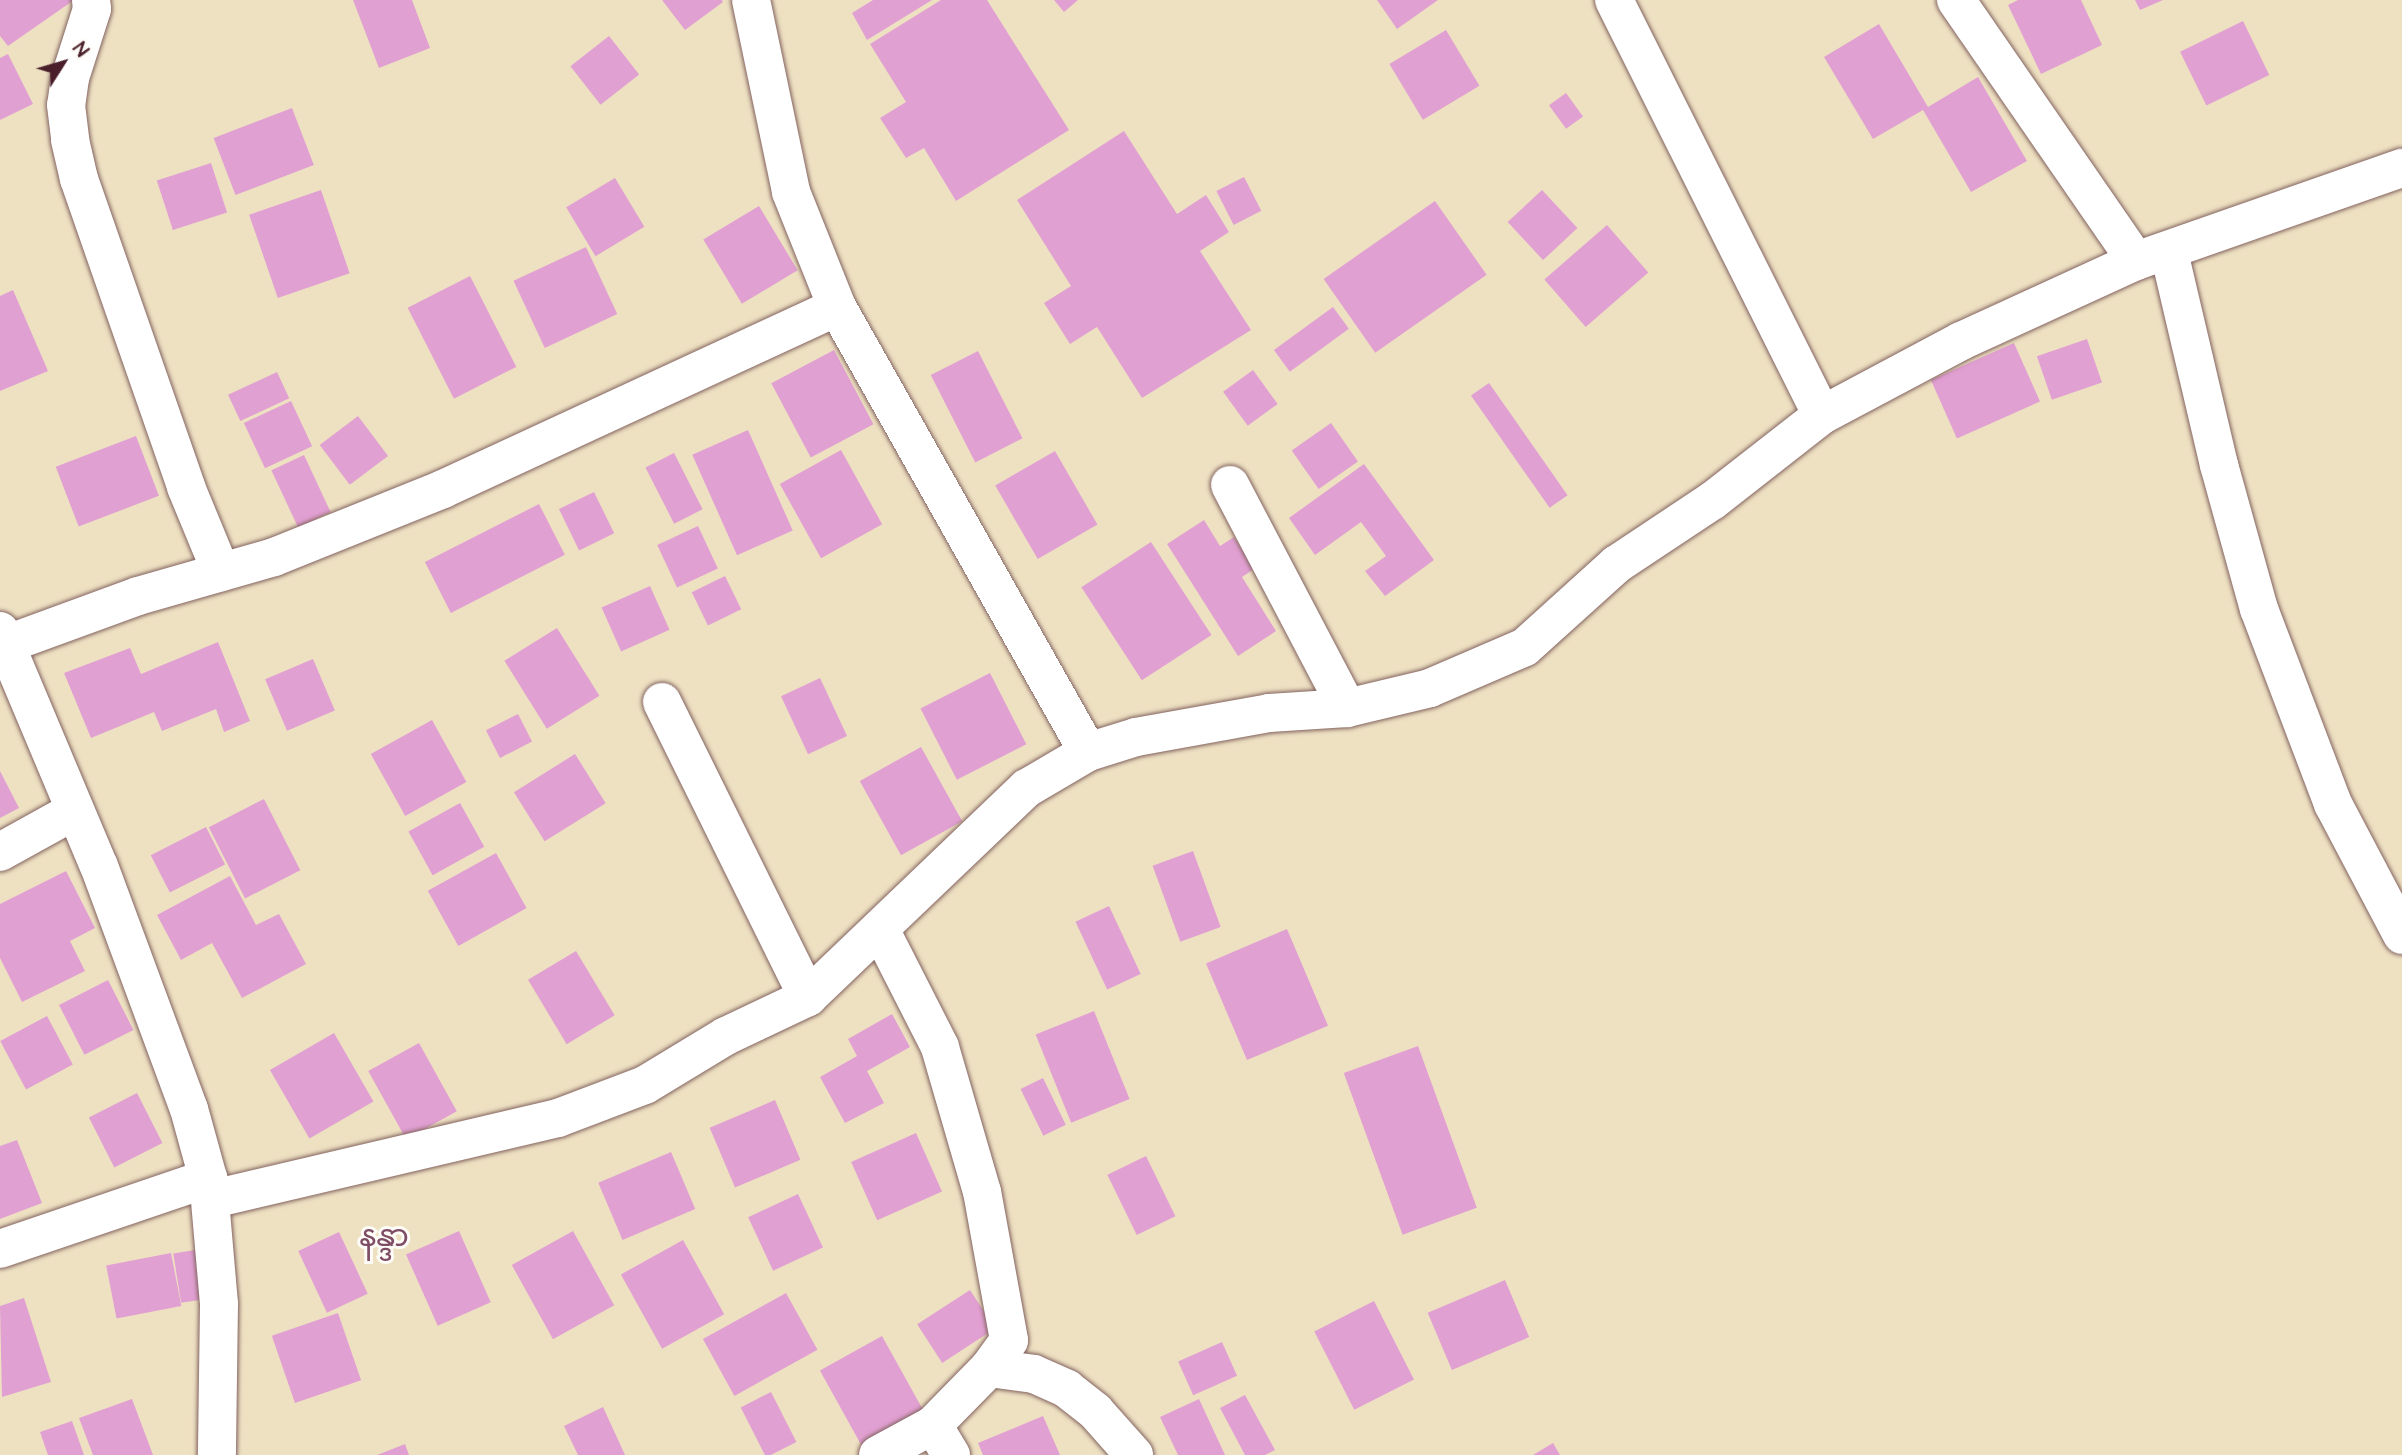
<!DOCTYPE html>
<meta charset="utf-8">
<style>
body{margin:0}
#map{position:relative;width:2402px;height:1455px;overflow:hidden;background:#eee1c2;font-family:"Architects Daughter","Noto Sans Myanmar",sans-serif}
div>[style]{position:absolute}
.building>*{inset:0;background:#e1a0d2;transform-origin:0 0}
.roads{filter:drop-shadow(0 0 2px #836360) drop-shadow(0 0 2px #836360)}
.minor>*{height:38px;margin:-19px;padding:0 19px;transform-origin:19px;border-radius:19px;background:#fff}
span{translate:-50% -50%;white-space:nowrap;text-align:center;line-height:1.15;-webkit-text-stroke:6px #fdfcf7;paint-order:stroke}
.quarter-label{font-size:30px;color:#7f4c65}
.north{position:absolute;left:28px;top:28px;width:70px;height:70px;-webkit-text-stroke:5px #fdfcf7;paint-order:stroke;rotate:53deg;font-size:19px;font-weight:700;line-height:28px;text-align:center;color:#4a1f2b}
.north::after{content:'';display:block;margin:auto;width:24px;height:32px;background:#4a1f2b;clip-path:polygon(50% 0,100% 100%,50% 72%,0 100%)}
</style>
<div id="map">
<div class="building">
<div style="clip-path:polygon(0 0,74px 0,8px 46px,0 36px)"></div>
<div style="clip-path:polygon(353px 0,412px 0,430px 48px,379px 68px)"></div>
<div style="clip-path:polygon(662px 0,722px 0,723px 2px,685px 30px)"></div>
<div style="clip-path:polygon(873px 0,932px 0,867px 40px,852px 13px)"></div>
<div style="clip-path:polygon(941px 0,987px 0,1069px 130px,956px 201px,924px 148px,906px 158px,880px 118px,906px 102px,870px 44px)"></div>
<div style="clip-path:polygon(1054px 0,1078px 0,1064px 12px)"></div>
<div style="clip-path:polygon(1377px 0,1438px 0,1397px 29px)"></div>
<div style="clip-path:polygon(2018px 0,2081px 0,2102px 45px,2041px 74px,2008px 5px)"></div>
<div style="clip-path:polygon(2135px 0,2163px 0,2140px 10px)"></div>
<div style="left:2243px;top:21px;width:60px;height:70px;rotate:64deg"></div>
<div style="clip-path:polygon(1879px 24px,1928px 107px,1978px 77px,2027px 161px,1971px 192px,1923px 110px,1873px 139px,1824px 57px)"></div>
<div style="left:1446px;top:30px;width:65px;height:66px;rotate:59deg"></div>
<div style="left:609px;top:36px;width:49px;height:49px;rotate:52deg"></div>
<div style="clip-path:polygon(8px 54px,33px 104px,0 120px,0 58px)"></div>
<div style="left:1566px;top:93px;width:29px;height:21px;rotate:54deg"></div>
<div style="left:292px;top:108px;width:61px;height:84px;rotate:69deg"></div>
<div style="clip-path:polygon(1124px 131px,1177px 214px,1206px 195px,1229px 232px,1200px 251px,1251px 330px,1142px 398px,1097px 327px,1070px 344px,1044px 303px,1071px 286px,1017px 200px)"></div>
<div style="left:211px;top:163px;width:52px;height:57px;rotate:72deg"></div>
<div style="left:1244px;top:177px;width:38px;height:31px;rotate:63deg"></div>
<div style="left:615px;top:178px;width:57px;height:57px;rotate:59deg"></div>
<div style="left:321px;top:190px;width:88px;height:76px;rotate:71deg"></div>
<div style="left:1542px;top:190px;width:52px;height:47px;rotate:47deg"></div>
<div style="left:1435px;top:201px;width:90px;height:136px;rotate:55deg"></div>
<div style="left:759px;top:206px;width:75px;height:65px;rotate:59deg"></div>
<div style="left:1607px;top:225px;width:63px;height:83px;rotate:49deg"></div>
<div style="left:586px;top:247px;width:74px;height:80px;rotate:65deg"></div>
<div style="left:470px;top:276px;width:102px;height:70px;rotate:63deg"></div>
<div style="clip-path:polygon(13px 290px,48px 371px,0 391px,0 296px)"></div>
<div style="left:1333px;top:307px;width:27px;height:73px;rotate:54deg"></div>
<div style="left:2087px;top:339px;width:46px;height:53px;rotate:71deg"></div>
<div style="left:2014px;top:343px;width:64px;height:91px;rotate:66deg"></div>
<div style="left:834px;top:350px;width:84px;height:71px;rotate:62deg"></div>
<div style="left:978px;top:351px;width:98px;height:53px;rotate:63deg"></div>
<div style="left:1253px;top:370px;width:42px;height:37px;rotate:54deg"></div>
<div style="left:277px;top:372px;width:29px;height:54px;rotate:65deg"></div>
<div style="left:1489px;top:383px;width:137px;height:22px;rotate:55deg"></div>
<div style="left:291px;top:401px;width:50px;height:52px;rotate:65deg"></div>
<div style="left:358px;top:416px;width:50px;height:48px;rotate:53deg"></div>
<div style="left:1331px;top:423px;width:47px;height:48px;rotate:55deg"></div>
<div style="left:748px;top:430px;width:110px;height:61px;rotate:66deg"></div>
<div style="left:136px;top:436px;width:64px;height:86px;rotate:69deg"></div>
<div style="left:841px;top:450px;width:85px;height:70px;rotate:61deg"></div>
<div style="left:1055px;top:451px;width:85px;height:69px;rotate:60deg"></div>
<div style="left:674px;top:453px;width:63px;height:32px;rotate:63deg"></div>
<div style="left:304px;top:455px;width:63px;height:36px;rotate:65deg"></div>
<div style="clip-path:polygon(1364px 464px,1434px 560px,1385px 596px,1365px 571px,1386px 556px,1361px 522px,1315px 555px,1289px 518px)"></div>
<div style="left:594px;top:492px;width:46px;height:39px;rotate:64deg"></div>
<div style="left:539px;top:504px;width:57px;height:128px;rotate:63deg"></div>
<div style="clip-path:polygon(1204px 520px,1220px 546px,1234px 537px,1254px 569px,1242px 577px,1276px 631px,1238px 656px,1167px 544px)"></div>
<div style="left:698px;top:526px;width:47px;height:45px;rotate:65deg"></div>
<div style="left:1151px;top:542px;width:111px;height:83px;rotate:57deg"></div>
<div style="left:725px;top:576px;width:37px;height:37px;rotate:64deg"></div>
<div style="left:650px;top:586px;width:48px;height:53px;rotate:66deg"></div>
<div style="left:557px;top:628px;width:80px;height:62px;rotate:58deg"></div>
<div style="clip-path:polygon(218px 642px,250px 721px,224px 732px,216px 709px,162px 731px,154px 712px,91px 738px,64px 673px,130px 648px,141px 674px)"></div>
<div style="left:313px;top:659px;width:56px;height:52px;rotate:67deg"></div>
<div style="left:990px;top:673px;width:80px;height:78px;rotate:63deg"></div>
<div style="left:820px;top:678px;width:64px;height:43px;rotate:65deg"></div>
<div style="left:518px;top:714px;width:31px;height:36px;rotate:63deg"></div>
<div style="left:432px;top:720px;width:71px;height:70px;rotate:61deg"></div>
<div style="left:921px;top:747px;width:85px;height:70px;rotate:61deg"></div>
<div style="left:575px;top:754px;width:58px;height:72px;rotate:58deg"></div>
<div style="clip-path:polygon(0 771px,19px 808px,0 818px)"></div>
<div style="left:264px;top:799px;width:80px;height:62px;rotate:63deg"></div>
<div style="left:460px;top:803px;width:50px;height:59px;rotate:61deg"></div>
<div style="left:206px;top:827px;width:42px;height:62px;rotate:63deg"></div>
<div style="left:1193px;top:851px;width:81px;height:43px;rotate:70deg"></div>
<div style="left:496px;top:853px;width:63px;height:78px;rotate:61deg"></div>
<div style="clip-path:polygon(66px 871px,95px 928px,70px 941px,85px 971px,22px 1002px,0 958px,0 904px)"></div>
<div style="clip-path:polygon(230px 876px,256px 925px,279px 914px,306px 964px,242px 998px,212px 943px,181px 960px,157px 915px)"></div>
<div style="left:1109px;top:906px;width:75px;height:37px;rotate:65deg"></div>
<div style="left:1287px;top:929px;width:105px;height:88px;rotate:67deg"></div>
<div style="left:576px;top:951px;width:75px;height:56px;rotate:59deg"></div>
<div style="left:108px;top:980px;width:56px;height:55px;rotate:63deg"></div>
<div style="left:1094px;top:1011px;width:95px;height:63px;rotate:68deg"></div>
<div style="clip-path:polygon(892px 1014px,910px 1047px,867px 1071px,884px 1103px,845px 1123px,820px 1077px,857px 1056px,848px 1039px)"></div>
<div style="left:47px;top:1016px;width:55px;height:53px;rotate:62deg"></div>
<div style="left:334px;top:1033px;width:79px;height:74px;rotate:60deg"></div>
<div style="left:419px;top:1043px;width:78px;height:58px;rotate:61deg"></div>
<div style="left:1418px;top:1046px;width:172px;height:79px;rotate:70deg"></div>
<div style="left:1043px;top:1078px;width:52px;height:25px;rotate:64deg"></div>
<div style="left:137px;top:1093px;width:56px;height:54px;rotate:63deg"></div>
<div style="left:775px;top:1100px;width:65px;height:71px;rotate:67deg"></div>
<div style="left:916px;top:1133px;width:64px;height:71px;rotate:66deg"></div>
<div style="clip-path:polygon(17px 1140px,42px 1203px,0 1219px,0 1146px)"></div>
<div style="left:671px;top:1152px;width:62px;height:79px;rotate:67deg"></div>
<div style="left:1146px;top:1156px;width:67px;height:43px;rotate:64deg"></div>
<div style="left:798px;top:1194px;width:59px;height:55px;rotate:65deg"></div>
<div style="left:459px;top:1231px;width:78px;height:58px;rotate:66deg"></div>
<div style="left:573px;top:1231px;width:85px;height:70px;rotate:61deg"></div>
<div style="left:339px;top:1232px;width:68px;height:45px;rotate:65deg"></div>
<div style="left:683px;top:1240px;width:85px;height:71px;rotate:61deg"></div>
<div style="left:195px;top:1250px;width:50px;height:22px;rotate:81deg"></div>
<div style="left:171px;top:1253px;width:54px;height:66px;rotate:79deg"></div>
<div style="left:1505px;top:1280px;width:62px;height:84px;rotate:67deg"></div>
<div style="left:970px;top:1290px;width:46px;height:63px;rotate:57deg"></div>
<div style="left:786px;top:1293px;width:65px;height:95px;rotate:61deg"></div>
<div style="clip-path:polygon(24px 1298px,51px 1382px,2px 1397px,0 1306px)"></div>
<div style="left:1374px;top:1301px;width:88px;height:67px;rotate:63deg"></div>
<div style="left:338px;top:1313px;width:71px;height:70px;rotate:71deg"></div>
<div style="left:882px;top:1336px;width:85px;height:71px;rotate:61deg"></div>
<div style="left:1222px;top:1342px;width:37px;height:48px;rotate:66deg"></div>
<div style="left:771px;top:1392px;width:56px;height:34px;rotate:63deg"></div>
<div style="clip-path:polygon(1245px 1395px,1275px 1450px,1265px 1455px,1245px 1455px,1220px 1408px)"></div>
<div style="clip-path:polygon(132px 1399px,153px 1455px,93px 1455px,79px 1418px)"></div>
<div style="clip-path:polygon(1199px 1399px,1225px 1455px,1178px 1455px,1160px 1417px)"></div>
<div style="clip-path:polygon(603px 1407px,625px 1455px,578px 1455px,564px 1426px)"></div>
<div style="clip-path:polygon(1043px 1416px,1060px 1455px,983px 1455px,978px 1443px)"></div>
<div style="clip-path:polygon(72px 1421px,84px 1455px,48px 1455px,40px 1432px)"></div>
<div style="clip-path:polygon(1553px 1443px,1560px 1455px,1533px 1455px)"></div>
<div style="clip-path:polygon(405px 1444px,409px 1455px,377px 1455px)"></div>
</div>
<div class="roads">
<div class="minor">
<div style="left:91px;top:0;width:9px;rotate:84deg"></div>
<div style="left:92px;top:9px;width:72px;rotate:107.7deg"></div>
<div style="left:70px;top:78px;width:27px;rotate:98deg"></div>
<div style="left:66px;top:105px;width:35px;rotate:83deg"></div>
<div style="left:70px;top:140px;width:40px;rotate:77deg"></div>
<div style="left:79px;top:179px;width:326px;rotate:70.8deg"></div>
<div style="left:186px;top:487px;width:92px;rotate:67.6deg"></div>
<div style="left:751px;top:0;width:196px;rotate:78.2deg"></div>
<div style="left:791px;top:192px;width:124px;rotate:68.2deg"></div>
<div style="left:837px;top:307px;width:511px;rotate:60.58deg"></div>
<div style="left:1088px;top:752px;width:50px;rotate:-17.4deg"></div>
<div style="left:1136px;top:737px;width:135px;rotate:-10.2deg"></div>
<div style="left:1269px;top:713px;width:78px;rotate:-3.7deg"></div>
<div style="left:1347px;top:708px;width:85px;rotate:-13.5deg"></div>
<div style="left:1430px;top:688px;width:103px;rotate:-23.3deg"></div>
<div style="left:1525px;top:647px;width:124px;rotate:-42.1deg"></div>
<div style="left:1617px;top:564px;width:114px;rotate:-33.6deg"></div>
<div style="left:1712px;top:501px;width:140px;rotate:-38deg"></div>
<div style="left:1822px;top:415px;width:157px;rotate:-28deg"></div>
<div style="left:1961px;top:341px;width:192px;rotate:-24.6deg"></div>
<div style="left:2136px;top:261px;width:282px;rotate:-19.3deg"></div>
<div style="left:1614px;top:0;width:464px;rotate:63.4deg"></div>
<div style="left:1956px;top:0;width:317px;rotate:55.4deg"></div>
<div style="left:2169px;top:252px;width:219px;rotate:76.8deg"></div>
<div style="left:2219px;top:465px;width:149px;rotate:74.5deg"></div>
<div style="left:2259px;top:609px;width:209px;rotate:69.2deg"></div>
<div style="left:2333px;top:804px;width:148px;rotate:62.2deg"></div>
<div style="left:1230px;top:485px;width:252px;rotate:62.3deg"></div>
<div style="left:0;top:631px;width:255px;rotate:67.2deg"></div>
<div style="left:99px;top:866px;width:259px;rotate:69.7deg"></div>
<div style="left:189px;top:1109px;width:72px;rotate:74.6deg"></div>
<div style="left:208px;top:1178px;width:126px;rotate:85deg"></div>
<div style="left:219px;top:1304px;width:151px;rotate:90.8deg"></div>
<div style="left:7px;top:644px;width:140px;rotate:-20.1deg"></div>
<div style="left:138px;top:596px;width:141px;rotate:-16deg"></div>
<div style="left:274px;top:557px;width:182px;rotate:-21.9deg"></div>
<div style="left:443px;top:489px;width:434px;rotate:-24.8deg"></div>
<div style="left:662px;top:702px;width:329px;rotate:63.7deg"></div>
<div style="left:0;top:852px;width:85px;rotate:-29deg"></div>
<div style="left:213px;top:1199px;width:354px;rotate:-13.2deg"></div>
<div style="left:558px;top:1118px;width:93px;rotate:-20.8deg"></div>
<div style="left:645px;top:1085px;width:95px;rotate:-31.2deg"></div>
<div style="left:726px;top:1036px;width:91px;rotate:-25.4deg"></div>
<div style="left:808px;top:997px;width:303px;rotate:-43.7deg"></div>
<div style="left:1027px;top:788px;width:71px;rotate:-30.5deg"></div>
<div style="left:0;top:1249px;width:220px;rotate:-18.8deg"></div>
<div style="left:989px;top:1368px;width:45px;rotate:7.6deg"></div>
<div style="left:1034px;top:1374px;width:36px;rotate:24deg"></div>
<div style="left:1067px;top:1389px;width:36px;rotate:38deg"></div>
<div style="left:1095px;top:1411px;width:59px;rotate:48.4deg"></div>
<div style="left:933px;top:1425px;width:35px;rotate:59deg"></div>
<div style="left:878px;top:1455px;width:63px;rotate:-28.6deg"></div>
<div style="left:933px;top:1425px;width:80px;rotate:-45.5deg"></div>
<div style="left:989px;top:1368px;width:34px;rotate:-54deg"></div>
<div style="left:1009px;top:1340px;width:150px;rotate:-100.3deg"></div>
<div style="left:982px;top:1192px;width:151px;rotate:-106.2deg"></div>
<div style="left:940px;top:1047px;width:130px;rotate:-117deg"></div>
</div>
</div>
<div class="quarter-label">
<span style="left:384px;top:1237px">နန္ဒာ</span>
</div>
<div class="north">N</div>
</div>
